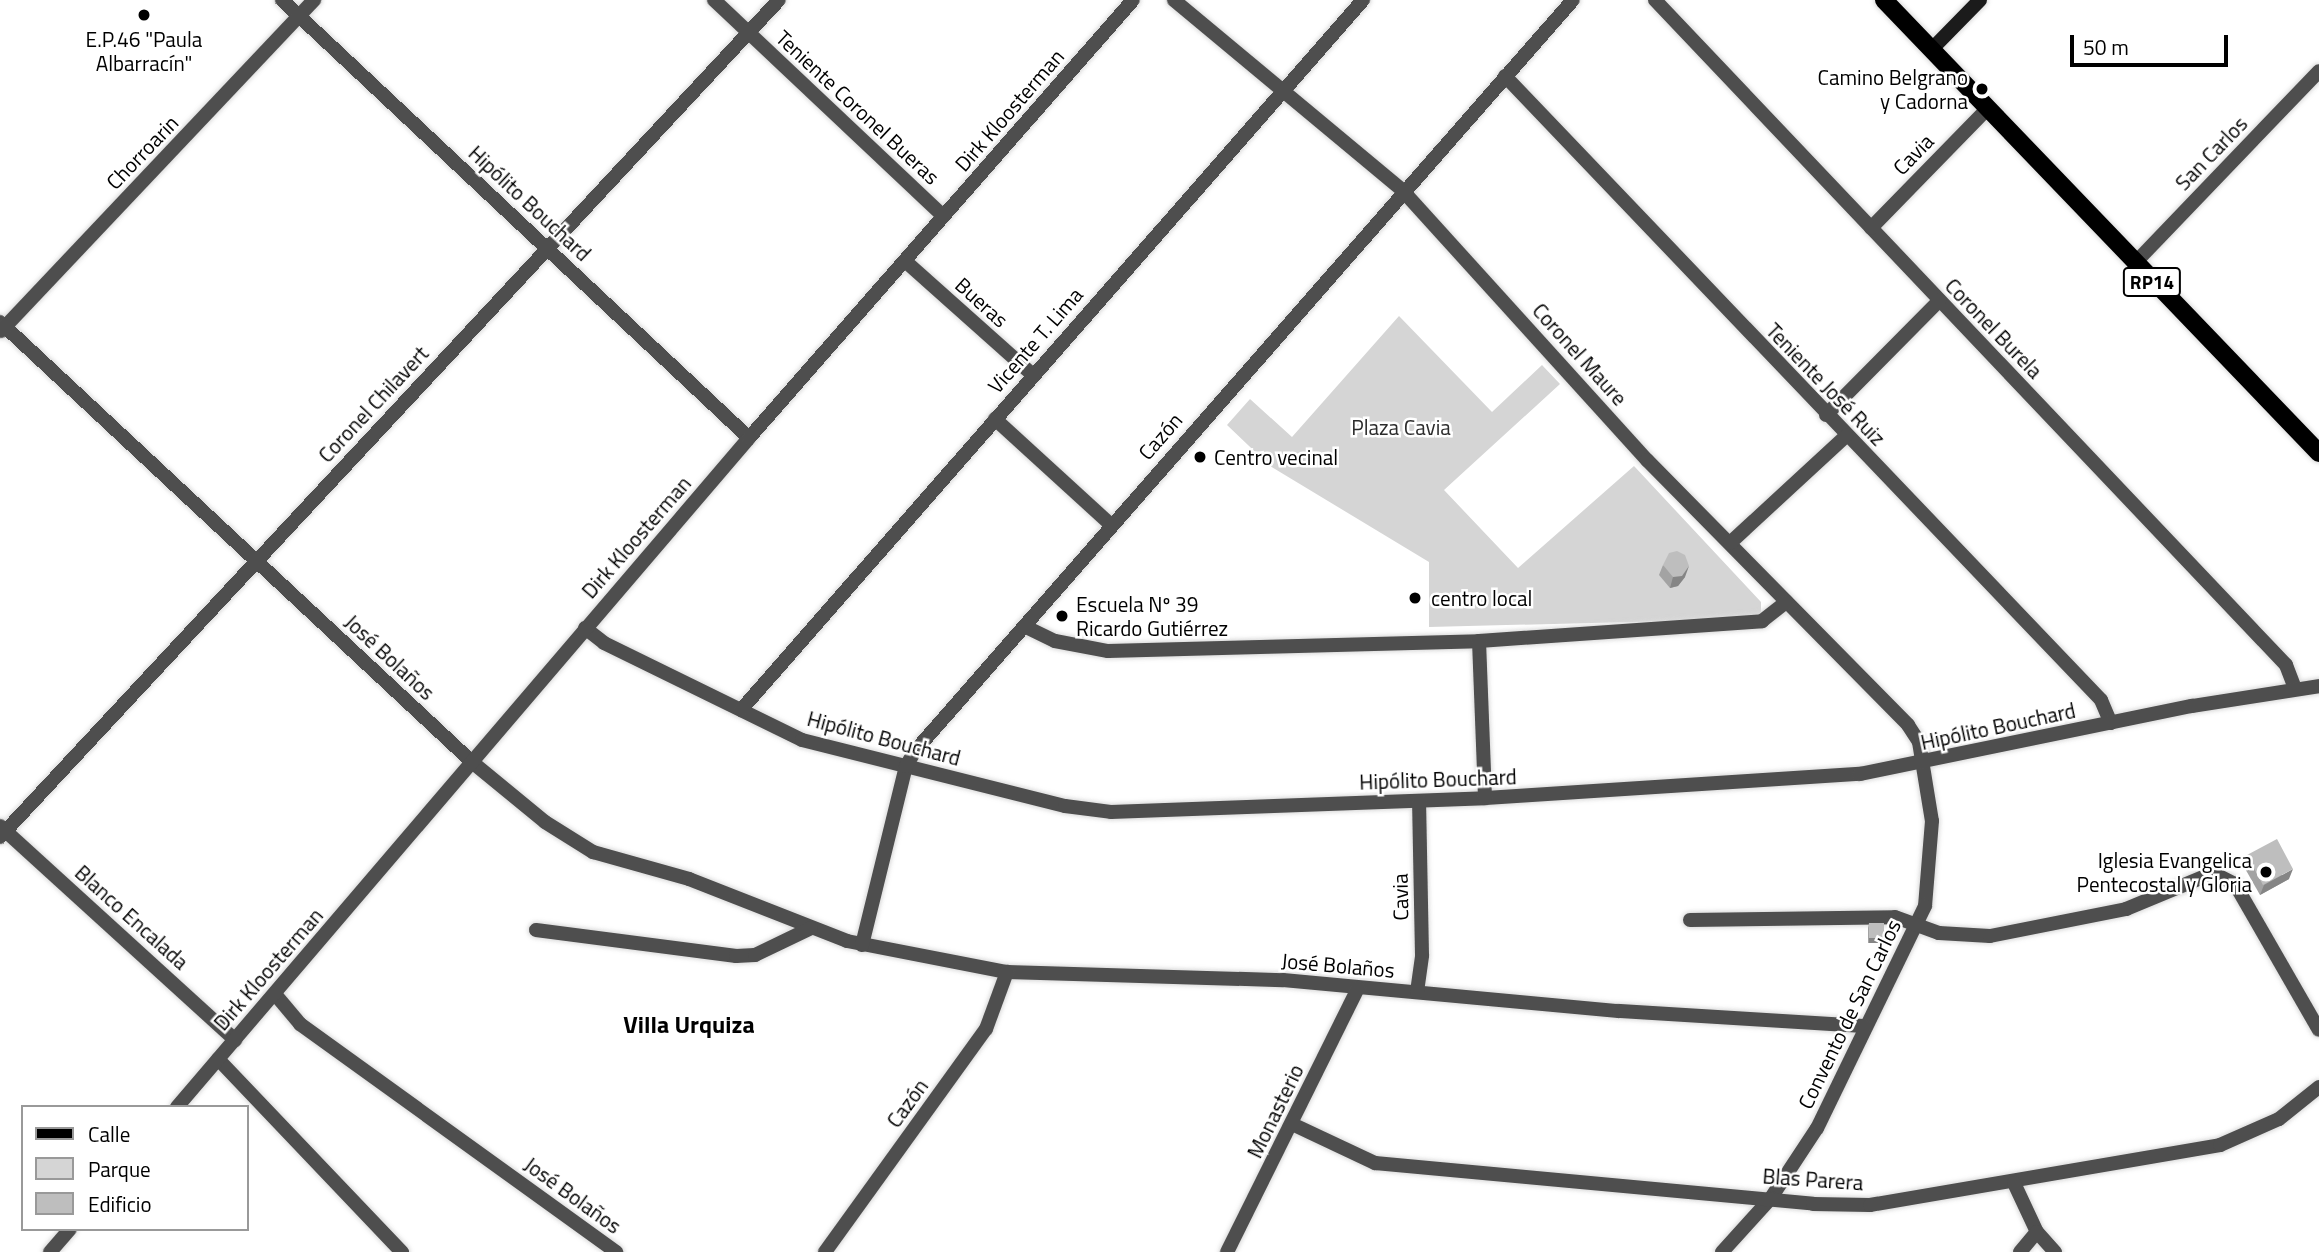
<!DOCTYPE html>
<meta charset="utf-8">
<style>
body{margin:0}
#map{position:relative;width:2319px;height:1252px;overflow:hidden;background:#fff;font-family:"Titillium Web",sans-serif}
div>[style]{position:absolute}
.green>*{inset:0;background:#d5d5d5}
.roads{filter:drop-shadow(0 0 2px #dbdbdb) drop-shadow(0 0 2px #dbdbdb)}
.street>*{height:14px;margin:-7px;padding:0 7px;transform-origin:7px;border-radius:7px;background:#4e4e4e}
.secondary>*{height:14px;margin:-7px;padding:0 7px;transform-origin:7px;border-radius:7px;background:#1b1b1b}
.primary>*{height:18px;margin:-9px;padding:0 9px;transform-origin:9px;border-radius:9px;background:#000}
.wall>*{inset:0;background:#a3a3a3}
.shaded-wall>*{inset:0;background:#858585;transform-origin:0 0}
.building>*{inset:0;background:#bebebe;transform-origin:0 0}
.dots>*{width:19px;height:19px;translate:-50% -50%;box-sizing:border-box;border:4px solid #fff;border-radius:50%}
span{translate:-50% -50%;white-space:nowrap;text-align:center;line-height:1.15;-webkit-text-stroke:5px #fff;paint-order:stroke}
.shield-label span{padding:2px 5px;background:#fff;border:2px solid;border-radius:5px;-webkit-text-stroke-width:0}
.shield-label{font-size:19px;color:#000;font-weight:700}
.poi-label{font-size:21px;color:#000}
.right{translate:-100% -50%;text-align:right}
.left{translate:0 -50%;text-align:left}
.street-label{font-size:21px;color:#000}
.park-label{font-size:21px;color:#2c2c2c}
.quarter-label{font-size:24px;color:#000;font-weight:700}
.legend{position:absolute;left:21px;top:1105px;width:228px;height:126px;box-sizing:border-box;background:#fff;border:2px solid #999;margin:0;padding:9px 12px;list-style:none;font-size:21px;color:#000}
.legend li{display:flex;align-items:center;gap:14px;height:35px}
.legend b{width:35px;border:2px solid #999}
.scale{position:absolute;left:2070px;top:35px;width:158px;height:32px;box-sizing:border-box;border:4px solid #000;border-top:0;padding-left:9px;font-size:21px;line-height:24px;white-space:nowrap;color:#000;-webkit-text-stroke:5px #fff;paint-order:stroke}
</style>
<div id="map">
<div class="green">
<div style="clip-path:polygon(1399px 316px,1492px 412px,1542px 365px,1560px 384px,1444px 490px,1518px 568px,1634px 466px,1761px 602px,1761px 613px,1750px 619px,1429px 627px,1429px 562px,1270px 466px,1227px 425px,1250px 399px,1292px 437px)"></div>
</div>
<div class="roads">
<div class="street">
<div style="left:282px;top:0;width:640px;rotate:43.16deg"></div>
<div style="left:714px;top:0;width:315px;rotate:43.3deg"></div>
<div style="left:1174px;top:0;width:298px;rotate:39.8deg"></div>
<div style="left:1403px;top:191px;width:363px;rotate:47.8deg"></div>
<div style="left:1647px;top:460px;width:372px;rotate:45.4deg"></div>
<div style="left:1908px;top:725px;width:20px;rotate:57deg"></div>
<div style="left:1919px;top:742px;width:80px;rotate:80.7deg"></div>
<div style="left:1932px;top:821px;width:85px;rotate:94.7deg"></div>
<div style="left:1925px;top:906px;width:247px;rotate:115.9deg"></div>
<div style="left:1817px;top:1128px;width:84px;rotate:123.3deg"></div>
<div style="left:1771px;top:1198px;width:73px;rotate:132.2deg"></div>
<div style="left:1655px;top:0;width:917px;rotate:46.5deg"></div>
<div style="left:2286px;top:665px;width:26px;rotate:69deg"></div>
<div style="left:1505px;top:76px;width:863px;rotate:46.31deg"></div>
<div style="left:2101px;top:700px;width:25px;rotate:67deg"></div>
<div style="left:1871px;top:228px;width:165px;rotate:-45.7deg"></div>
<div style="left:905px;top:261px;width:170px;rotate:41.7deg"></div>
<div style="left:2134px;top:264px;width:267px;rotate:-46.2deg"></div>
<div style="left:0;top:322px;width:645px;rotate:42.99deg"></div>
<div style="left:472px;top:762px;width:94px;rotate:39.4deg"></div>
<div style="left:545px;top:822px;width:57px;rotate:32deg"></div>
<div style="left:593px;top:852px;width:100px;rotate:15.7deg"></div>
<div style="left:689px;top:879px;width:170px;rotate:21.4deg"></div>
<div style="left:847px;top:941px;width:163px;rotate:11deg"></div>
<div style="left:1007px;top:972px;width:276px;rotate:1.7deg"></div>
<div style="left:1283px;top:980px;width:337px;rotate:5.3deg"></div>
<div style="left:1619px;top:1011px;width:246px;rotate:3.5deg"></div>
<div style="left:1px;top:331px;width:456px;rotate:-46.6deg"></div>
<div style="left:1826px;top:415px;width:161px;rotate:-45.3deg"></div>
<div style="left:995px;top:419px;width:156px;rotate:42.4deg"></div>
<div style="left:1730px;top:543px;width:158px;rotate:-42.7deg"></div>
<div style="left:1026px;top:627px;width:32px;rotate:26deg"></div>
<div style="left:1055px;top:641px;width:54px;rotate:10.7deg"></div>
<div style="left:1108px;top:651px;width:371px;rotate:-1.5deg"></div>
<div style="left:1479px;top:641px;width:284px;rotate:-4deg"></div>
<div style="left:1762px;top:621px;width:31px;rotate:-38deg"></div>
<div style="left:585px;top:628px;width:24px;rotate:38deg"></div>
<div style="left:604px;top:643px;width:220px;rotate:26.1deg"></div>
<div style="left:802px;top:740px;width:271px;rotate:14.1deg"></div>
<div style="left:1065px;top:806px;width:46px;rotate:7.4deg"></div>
<div style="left:1111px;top:812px;width:374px;rotate:-2.1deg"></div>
<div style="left:1485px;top:798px;width:376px;rotate:-3.7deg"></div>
<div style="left:1860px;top:774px;width:339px;rotate:-11.6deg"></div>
<div style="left:2192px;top:706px;width:129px;rotate:-8.9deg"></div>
<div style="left:1479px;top:641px;width:157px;rotate:87.8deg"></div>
<div style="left:741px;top:710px;width:944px;rotate:-48.78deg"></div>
<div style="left:0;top:826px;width:318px;rotate:42.3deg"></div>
<div style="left:0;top:837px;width:1143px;rotate:-47.06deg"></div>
<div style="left:1690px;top:920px;width:205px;rotate:-0.8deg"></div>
<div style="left:1895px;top:917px;width:47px;rotate:20deg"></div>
<div style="left:1939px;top:933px;width:51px;rotate:3.4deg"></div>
<div style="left:1990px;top:936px;width:139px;rotate:-11.2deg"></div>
<div style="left:2126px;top:909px;width:94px;rotate:-22.5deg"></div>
<div style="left:2213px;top:873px;width:25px;rotate:27deg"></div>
<div style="left:2235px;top:884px;width:168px;rotate:60.1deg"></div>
<div style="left:536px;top:930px;width:202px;rotate:7.4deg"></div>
<div style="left:736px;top:956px;width:19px;rotate:-3deg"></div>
<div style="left:755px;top:955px;width:62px;rotate:-25.7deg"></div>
<div style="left:862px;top:945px;width:184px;rotate:-76.2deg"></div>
<div style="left:906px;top:766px;width:17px;rotate:-59deg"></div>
<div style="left:915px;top:751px;width:998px;rotate:-48.78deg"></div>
<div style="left:1417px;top:992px;width:37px;rotate:-82deg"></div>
<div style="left:1422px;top:955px;width:154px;rotate:-91.1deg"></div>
<div style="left:275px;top:994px;width:39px;rotate:50deg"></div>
<div style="left:300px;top:1024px;width:390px;rotate:35.8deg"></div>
<div style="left:218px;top:1059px;width:267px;rotate:46.4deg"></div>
<div style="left:177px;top:1107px;width:880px;rotate:-49.47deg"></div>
<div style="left:749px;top:438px;width:582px;rotate:-48.76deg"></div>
<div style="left:1292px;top:1124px;width:92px;rotate:25.2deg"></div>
<div style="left:1375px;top:1163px;width:440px;rotate:5.3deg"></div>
<div style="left:1813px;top:1204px;width:57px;rotate:1deg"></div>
<div style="left:1870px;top:1205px;width:355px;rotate:-9.7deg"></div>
<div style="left:2220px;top:1145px;width:64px;rotate:-23.8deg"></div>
<div style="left:2279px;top:1119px;width:51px;rotate:-38.7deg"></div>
<div style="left:2014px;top:1183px;width:54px;rotate:64.9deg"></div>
<div style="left:2037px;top:1232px;width:27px;rotate:48deg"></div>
<div style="left:50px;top:1252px;width:30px;rotate:-49deg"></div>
<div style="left:825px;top:1252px;width:275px;rotate:-54.2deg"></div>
<div style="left:986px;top:1029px;width:61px;rotate:-69.8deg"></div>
<div style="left:1227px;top:1252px;width:295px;rotate:-63.6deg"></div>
<div style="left:2020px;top:1252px;width:26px;rotate:-50deg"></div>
</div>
<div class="secondary">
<div style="left:1931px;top:50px;width:70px;rotate:-45.6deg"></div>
</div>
<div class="primary">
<div style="left:1884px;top:0;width:628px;rotate:46.16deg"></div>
</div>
</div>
<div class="wall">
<div style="clip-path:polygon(1663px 565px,1685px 577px,1678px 586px,1670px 588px,1659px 575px)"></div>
<div style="clip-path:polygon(2247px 855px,2289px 879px,2260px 895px,2243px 865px)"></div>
<div style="clip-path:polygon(1869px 923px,1883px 943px,1868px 943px,1868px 928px)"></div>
</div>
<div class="shaded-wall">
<div style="clip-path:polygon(1689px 566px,1685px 577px,1678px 586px,1670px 588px,1673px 577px)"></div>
<div style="clip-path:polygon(2293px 869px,2289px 879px,2260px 895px,2264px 885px)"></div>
<div style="left:1869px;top:938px;width:15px;height:5px"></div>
</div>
<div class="building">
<div style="clip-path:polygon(1677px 551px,1685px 555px,1689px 566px,1682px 576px,1673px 577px,1663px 565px,1669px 553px)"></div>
<div style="left:2277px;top:839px;width:34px;height:34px;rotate:62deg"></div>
<div style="left:1869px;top:923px;width:15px;height:15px"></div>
</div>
<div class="dots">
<div style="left:144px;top:15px;background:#000"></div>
<div style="left:1982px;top:89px;background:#000"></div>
<div style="left:1200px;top:457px;background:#000"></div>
<div style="left:1415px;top:598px;background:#000"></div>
<div style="left:1062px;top:616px;background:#000"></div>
<div style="left:2266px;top:872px;background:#000"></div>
</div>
<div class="shield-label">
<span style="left:2152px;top:282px">RP14</span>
</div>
<div class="poi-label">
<span style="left:144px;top:51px">E.P.46 "Paula<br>Albarracín"</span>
<span class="right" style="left:1968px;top:89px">Camino Belgrano<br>y Cadorna</span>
<span class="left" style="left:1214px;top:457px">Centro vecinal</span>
<span class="left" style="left:1431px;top:598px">centro local</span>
<span class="left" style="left:1076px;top:616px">Escuela Nº 39<br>Ricardo Gutiérrez</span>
<span class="right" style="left:2252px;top:872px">Iglesia Evangelica<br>Pentecostal y Gloria</span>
</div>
<div class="street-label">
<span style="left:858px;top:107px;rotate:43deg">Teniente Coronel Bueras</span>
<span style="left:1009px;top:110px;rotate:-49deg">Dirk Kloosterman</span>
<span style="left:142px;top:152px;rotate:-46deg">Chorroarin</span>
<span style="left:2211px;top:153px;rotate:-46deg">San Carlos</span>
<span style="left:1913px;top:154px;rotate:-46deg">Cavia</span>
<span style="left:530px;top:203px;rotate:43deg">Hipólito Bouchard</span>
<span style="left:982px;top:302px;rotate:42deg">Bueras</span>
<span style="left:1994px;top:328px;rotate:46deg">Coronel Burela</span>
<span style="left:1035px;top:340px;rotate:-49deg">Vicente T. Lima</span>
<span style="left:1580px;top:354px;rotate:48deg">Coronel Maure</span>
<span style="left:1826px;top:384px;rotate:46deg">Teniente José Ruiz</span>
<span style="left:373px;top:404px;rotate:-47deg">Coronel Chilavert</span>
<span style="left:1160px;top:436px;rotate:-49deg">Cazón</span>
<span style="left:636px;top:537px;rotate:-49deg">Dirk Kloosterman</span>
<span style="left:390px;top:657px;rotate:43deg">José Bolaños</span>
<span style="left:1998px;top:726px;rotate:-12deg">Hipólito Bouchard</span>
<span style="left:884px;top:738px;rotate:15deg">Hipólito Bouchard</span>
<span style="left:1438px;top:779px;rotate:-2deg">Hipólito Bouchard</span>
<span style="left:1400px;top:897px;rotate:-91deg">Cavia</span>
<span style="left:132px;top:917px;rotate:42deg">Blanco Encalada</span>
<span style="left:1338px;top:965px;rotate:5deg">José Bolaños</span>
<span style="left:268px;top:969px;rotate:-49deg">Dirk Kloosterman</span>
<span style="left:1849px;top:1014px;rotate:-64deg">Convento de San Carlos</span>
<span style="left:907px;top:1103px;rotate:-54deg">Cazón</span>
<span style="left:1275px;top:1111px;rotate:-64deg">Monasterio</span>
<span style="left:1813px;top:1179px;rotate:4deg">Blas Parera</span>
<span style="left:573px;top:1195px;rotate:36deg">José Bolaños</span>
</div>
<div class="park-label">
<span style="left:1401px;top:427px">Plaza Cavia</span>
</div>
<div class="quarter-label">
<span style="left:689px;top:1025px">Villa Urquiza</span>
</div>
<ul class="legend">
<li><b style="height:9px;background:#000"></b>Calle</li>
<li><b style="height:19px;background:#d5d5d5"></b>Parque</li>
<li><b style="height:19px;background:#bebebe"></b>Edificio</li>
</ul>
<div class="scale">50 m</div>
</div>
